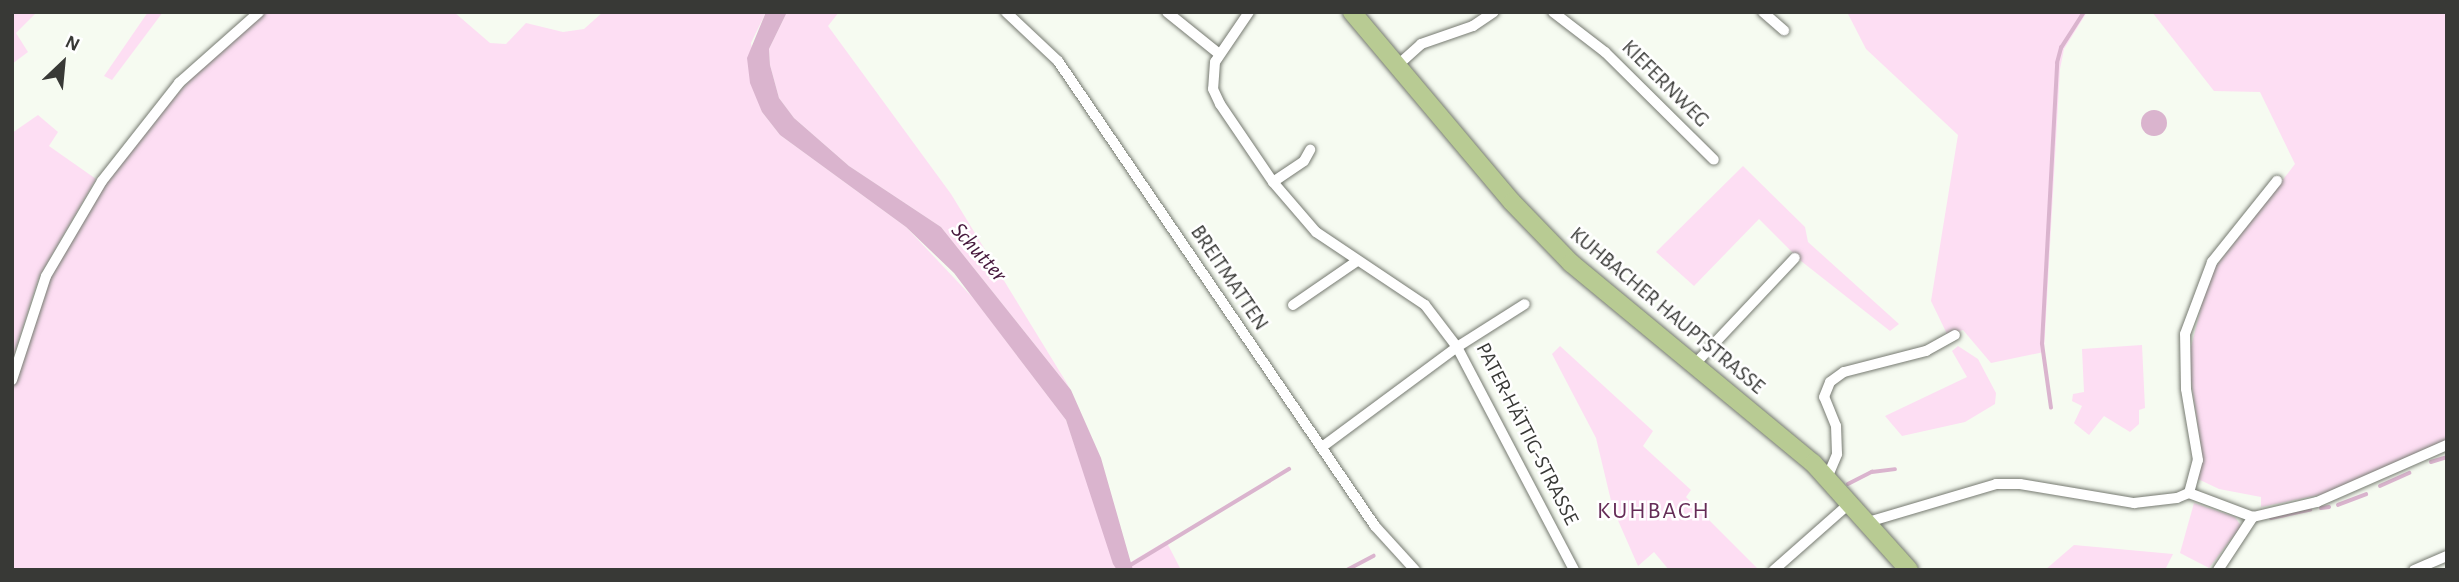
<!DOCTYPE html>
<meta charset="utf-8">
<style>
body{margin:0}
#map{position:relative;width:2459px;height:582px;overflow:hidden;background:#f6fbf1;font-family:"Alegreya Sans",sans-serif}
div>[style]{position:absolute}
.green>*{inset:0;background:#fddef3}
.water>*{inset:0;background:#dab4ce}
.round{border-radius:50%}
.stream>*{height:3.5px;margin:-1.75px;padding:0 1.75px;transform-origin:1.75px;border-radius:1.75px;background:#dab4ce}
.roads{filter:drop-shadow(0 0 2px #767a71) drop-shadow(0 0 2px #767a71)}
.minor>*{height:10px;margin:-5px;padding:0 5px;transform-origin:5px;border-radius:5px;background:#fff}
.primary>*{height:18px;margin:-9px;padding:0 9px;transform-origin:9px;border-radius:9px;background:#b8cb93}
span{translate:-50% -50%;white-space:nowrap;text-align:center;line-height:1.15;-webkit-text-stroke:5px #fff;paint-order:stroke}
.street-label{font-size:21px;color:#383936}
.water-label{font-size:23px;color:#45173b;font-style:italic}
.quarter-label{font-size:24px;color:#652c57;letter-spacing:2px}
.frame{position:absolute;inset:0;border:14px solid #383936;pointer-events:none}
.north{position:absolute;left:28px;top:28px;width:70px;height:70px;-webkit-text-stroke:5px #fff;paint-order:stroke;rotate:26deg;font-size:19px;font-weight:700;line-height:28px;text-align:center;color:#383936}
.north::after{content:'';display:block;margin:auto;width:24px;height:32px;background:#383936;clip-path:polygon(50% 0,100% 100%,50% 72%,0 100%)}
</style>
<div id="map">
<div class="green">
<div style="clip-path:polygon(12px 12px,37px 12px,16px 33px,28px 52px,12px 64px)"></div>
<div style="clip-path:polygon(148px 12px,163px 12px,112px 80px,104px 76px)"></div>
<div style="clip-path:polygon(266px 12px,454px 12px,490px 43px,506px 44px,526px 23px,563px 32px,584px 29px,603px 12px,766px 12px,751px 43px,762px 112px,780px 135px,906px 227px,974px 299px,1066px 420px,1117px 570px,12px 570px,12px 391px,47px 279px,105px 185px,152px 122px,200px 69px)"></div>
<div style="clip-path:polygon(787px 12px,839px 12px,828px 26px,951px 194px,1071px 390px,941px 227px,849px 166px,794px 118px,779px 98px,770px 65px,769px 49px)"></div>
<div style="clip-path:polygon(1847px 12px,2087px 12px,2064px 49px,2060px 69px,2044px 352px,1991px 363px,1963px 330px,1947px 334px,1931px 301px,1958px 135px,1866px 49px)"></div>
<div style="clip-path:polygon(2152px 12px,2447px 12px,2447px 440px,2329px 493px,2261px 507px,2261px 497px,2219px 489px,2198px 479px,2203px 460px,2188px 359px,2206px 288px,2210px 274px,2295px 164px,2260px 92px,2214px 91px)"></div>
<div style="clip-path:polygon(38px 115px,58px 132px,49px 146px,96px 179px,39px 277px,12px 361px,12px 133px)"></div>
<div style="clip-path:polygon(1743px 166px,1805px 227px,1808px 242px,1899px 324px,1890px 331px,1801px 261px,1759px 219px,1694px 286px,1656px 252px)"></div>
<div style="clip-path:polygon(2142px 345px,2145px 408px,2139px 410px,2139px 424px,2130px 432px,2104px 416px,2089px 435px,2074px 423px,2082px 406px,2072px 401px,2073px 394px,2084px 392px,2082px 349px)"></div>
<div style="clip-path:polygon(1560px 346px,1653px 431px,1643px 446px,1691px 490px,1686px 497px,1759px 570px,1669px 570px,1654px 552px,1638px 566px,1613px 509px,1596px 438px,1552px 354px)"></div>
<div style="clip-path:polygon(1958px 346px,1978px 359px,1996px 393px,1995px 404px,1965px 422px,1902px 436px,1885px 416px,1967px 377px,1952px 351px)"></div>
<div style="clip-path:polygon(2194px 503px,2235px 517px,2241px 526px,2209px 568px,2180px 553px)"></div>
<div style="clip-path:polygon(1166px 541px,1181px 570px,1133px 570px,1129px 563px)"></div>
<div style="clip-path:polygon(2074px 545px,2173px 554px,2165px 570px,2045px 570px)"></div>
</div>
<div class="water">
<div style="clip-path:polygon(766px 12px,787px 12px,769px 49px,770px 65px,779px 98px,794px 118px,849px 166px,941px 227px,1071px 390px,1101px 458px,1133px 570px,1117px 570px,1113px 564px,1066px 420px,954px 273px,906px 227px,780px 135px,762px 112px,750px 83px,747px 58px)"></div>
<div class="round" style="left:2141px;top:110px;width:26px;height:26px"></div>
</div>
<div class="stream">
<div style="left:2051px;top:408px;width:65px;rotate:-98deg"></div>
<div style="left:2042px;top:344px;width:281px;rotate:-86.9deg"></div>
<div style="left:2057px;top:63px;width:16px;rotate:-75deg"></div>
<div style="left:2061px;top:48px;width:43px;rotate:-57.4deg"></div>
<div style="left:2431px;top:462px;width:17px;rotate:-17deg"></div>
<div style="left:1848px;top:484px;width:27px;rotate:-27deg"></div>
<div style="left:1872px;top:472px;width:23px;rotate:-7deg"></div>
<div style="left:2380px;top:486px;width:32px;rotate:-24deg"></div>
<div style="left:2338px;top:505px;width:30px;rotate:-21deg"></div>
<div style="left:2321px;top:508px;width:8px;rotate:-7deg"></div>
<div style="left:2271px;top:518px;width:40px;rotate:-12deg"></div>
<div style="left:1129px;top:566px;width:187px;rotate:-31.2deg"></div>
<div style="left:1347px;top:570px;width:30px;rotate:-28deg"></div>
</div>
<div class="roads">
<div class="minor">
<div style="left:1006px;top:12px;width:71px;rotate:43.3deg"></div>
<div style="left:1058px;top:61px;width:563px;rotate:55.72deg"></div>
<div style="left:1375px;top:526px;width:59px;rotate:47.7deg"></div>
<div style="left:1167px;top:12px;width:65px;rotate:38.8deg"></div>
<div style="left:1249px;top:12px;width:60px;rotate:124.2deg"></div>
<div style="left:1215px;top:62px;width:27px;rotate:94deg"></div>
<div style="left:1213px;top:89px;width:17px;rotate:65deg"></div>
<div style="left:1220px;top:104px;width:94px;rotate:55.8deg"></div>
<div style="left:1273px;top:182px;width:66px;rotate:49.3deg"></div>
<div style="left:1316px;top:232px;width:131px;rotate:33.8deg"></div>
<div style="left:1425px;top:305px;width:53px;rotate:52.7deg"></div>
<div style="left:1457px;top:347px;width:252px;rotate:62.3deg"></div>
<div style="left:1553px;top:12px;width:66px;rotate:37.6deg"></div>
<div style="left:1605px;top:52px;width:153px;rotate:44.7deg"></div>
<div style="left:1763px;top:12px;width:28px;rotate:41deg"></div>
<div style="left:1399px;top:64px;width:30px;rotate:-42deg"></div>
<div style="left:1421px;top:44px;width:55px;rotate:-19.1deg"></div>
<div style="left:1473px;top:26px;width:25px;rotate:-34deg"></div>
<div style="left:1273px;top:182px;width:37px;rotate:-34deg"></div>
<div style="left:1304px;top:161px;width:13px;rotate:-61deg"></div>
<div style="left:1293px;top:305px;width:78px;rotate:-34.5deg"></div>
<div style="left:1694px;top:365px;width:147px;rotate:-46.7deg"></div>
<div style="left:12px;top:380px;width:109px;rotate:-71.9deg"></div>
<div style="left:46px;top:276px;width:110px;rotate:-59.5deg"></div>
<div style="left:102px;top:181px;width:125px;rotate:-51.8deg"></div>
<div style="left:179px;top:83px;width:107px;rotate:-41.6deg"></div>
<div style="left:1322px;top:447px;width:168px;rotate:-36.5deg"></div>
<div style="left:1457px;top:347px;width:80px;rotate:-32.3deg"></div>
<div style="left:1827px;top:478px;width:26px;rotate:-67deg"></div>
<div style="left:1837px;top:454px;width:28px;rotate:-92deg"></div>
<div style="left:1836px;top:426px;width:31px;rotate:-112deg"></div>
<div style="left:1824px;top:397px;width:16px;rotate:-68deg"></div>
<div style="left:1830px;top:382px;width:17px;rotate:-36deg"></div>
<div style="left:1844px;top:372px;width:85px;rotate:-14.4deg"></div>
<div style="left:1926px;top:351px;width:33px;rotate:-29deg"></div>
<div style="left:2189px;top:493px;width:34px;rotate:-75deg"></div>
<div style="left:2198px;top:460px;width:72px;rotate:-99.6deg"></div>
<div style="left:2186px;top:389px;width:55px;rotate:-91deg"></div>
<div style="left:2185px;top:334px;width:77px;rotate:-69.4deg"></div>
<div style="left:2212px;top:262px;width:104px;rotate:-51.3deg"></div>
<div style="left:2253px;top:517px;width:66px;rotate:-13.2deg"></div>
<div style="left:2317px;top:502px;width:142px;rotate:-23.7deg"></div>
<div style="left:1868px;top:522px;width:134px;rotate:-16.5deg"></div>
<div style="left:1996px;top:484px;width:24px"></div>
<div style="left:2020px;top:484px;width:116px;rotate:9.5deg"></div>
<div style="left:2134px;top:503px;width:43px;rotate:-6.6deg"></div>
<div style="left:2177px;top:498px;width:13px;rotate:-23deg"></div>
<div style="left:2189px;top:493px;width:68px;rotate:20.6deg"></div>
<div style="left:1774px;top:570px;width:103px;rotate:-41.4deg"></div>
<div style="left:2218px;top:570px;width:64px;rotate:-56.6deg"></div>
<div style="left:2414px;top:570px;width:36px;rotate:-23deg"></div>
</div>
<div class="primary">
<div style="left:1352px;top:12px;width:248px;rotate:49.9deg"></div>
<div style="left:1512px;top:202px;width:85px;rotate:46deg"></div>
<div style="left:1571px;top:263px;width:314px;rotate:39.6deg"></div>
<div style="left:1813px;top:463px;width:144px;rotate:48.1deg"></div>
</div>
</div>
<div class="street-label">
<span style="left:1665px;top:84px;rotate:45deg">KIEFERNWEG</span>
<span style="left:1229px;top:278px;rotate:56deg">BREITMATTEN</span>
<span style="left:1667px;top:311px;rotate:40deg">KUHBACHER HAUPTSTRASSE</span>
<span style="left:1527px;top:434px;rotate:63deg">PATER-HÄTTIG-STRASSE</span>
</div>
<div class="water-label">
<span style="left:978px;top:253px;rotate:48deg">Schutter</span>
</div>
<div class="quarter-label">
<span style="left:1654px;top:512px">KUHBACH</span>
</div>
<div class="frame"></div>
<div class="north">N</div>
</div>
